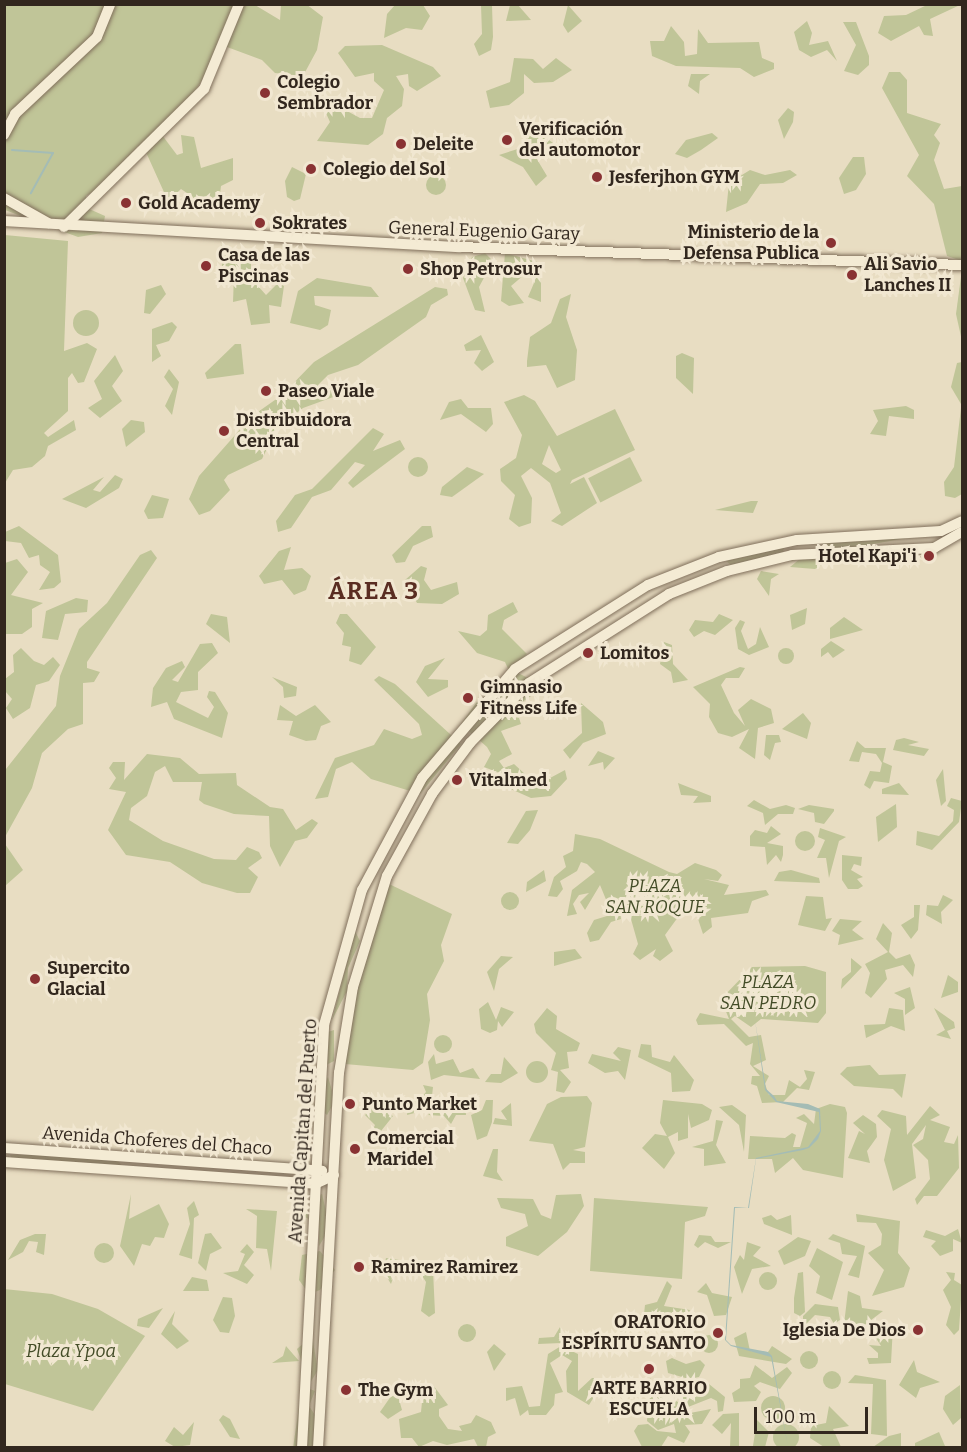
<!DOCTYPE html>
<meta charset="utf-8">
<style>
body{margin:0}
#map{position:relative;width:967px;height:1452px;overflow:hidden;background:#e8ddc2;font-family:Bitter,serif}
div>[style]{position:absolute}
.green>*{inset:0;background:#c0c598;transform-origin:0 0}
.round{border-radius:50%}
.water>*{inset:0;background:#a4bcb5}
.stream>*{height:2px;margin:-1px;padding:0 1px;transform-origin:1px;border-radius:1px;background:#a4bcb5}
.roads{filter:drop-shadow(0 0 2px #806f5b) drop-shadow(0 0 2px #806f5b)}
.minor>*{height:10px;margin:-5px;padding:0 5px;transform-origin:5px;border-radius:5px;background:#f4ebd4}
.dots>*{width:16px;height:16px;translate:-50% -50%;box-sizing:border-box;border:3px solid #f1e7d1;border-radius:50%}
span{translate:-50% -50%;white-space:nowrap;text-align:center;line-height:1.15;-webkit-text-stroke:6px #f1e7d1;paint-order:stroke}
.poi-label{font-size:18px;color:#32271e;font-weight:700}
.left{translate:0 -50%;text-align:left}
.right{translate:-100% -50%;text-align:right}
.street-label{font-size:18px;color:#32271e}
.park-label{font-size:18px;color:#434c27;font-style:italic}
.district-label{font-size:24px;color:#5a2d22;font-weight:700;letter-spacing:1.5px}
.frame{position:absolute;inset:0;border:6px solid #32271e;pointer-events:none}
.scale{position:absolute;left:754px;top:1407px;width:114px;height:27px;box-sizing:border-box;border:3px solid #32271e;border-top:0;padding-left:8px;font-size:18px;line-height:21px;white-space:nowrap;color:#32271e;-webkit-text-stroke:4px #f1e7d1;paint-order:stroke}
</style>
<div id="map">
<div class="green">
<div style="clip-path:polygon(306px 4px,323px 17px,317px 50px,303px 76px,275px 73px,262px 60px,227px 47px,162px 135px,177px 155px,183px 153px,181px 135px,194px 137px,201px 168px,233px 158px,233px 180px,221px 186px,219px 202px,190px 212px,193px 197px,181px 189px,168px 201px,145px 150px,138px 146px,103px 186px,86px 196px,87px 208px,105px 216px,102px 233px,78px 237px,5px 210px,4px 5px,255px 5px,280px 20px,281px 5px)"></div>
<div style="clip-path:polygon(395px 5px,423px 5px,430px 16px,422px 30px,406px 28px,384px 38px,387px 14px)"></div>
<div style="clip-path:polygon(481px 5px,492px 5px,493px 37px,491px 50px,479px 56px,474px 44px,482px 34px)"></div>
<div style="clip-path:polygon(510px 5px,518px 5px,531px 20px,506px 21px)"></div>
<div style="clip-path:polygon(568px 5px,582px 21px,568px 33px,563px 25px)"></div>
<div style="clip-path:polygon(927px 5px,960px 5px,930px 19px,933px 36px,924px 35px,919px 26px,891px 41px,878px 33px,884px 16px,906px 15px)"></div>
<div style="clip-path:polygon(807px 21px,812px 33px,809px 45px,828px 41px,837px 61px,827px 50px,811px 57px,799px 50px,794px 32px)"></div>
<div style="clip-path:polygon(843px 22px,856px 22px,869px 56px,869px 65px,858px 75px,844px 71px,856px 45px)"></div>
<div style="clip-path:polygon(671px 26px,684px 42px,685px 56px,697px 54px,698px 29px,708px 43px,759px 42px,762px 58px,774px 63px,774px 69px,754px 77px,740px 68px,676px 66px,652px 56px,650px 41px,664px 41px)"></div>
<div style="clip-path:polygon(382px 45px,433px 67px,441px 76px,417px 91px,409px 86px,408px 74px,396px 76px,404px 89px,402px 106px,387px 118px,383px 134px,368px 145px,317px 141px,330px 122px,325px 111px,334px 104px,360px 118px,372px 118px,384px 90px,374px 81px,374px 73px,355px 77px,338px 53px,345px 46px)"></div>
<div style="clip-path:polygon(514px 58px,533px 59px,543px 69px,556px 58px,572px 70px,553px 82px,534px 83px,524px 74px,524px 93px,509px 105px,490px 108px,486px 91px,510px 82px)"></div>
<div style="clip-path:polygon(889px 72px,900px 72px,907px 80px,907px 113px,941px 124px,934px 135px,940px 143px,934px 160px,944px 189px,962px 186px,962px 261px,947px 256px,934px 204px,907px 176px,919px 155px,882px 88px)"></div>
<div style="clip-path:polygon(691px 74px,710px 74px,700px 81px,699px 94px,688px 86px)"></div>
<div style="clip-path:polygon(788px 108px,794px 112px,793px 122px,784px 139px,778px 120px)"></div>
<div style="clip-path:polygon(533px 129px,556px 145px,535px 156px,547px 176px,536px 186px,523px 167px,499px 155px,524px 147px)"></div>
<div style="clip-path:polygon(712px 133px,718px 138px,701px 150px,687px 158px,675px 154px,686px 140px)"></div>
<div style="clip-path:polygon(853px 157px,864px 157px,866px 174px,856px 190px,844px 194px,839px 178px)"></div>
<div style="clip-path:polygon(292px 167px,306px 174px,300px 199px,294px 201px,287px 197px,285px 181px)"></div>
<div style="clip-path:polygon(750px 170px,765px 175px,790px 170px,797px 175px,783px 183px,760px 184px,747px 203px,726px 212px,729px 183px)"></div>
<div class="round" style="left:426px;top:175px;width:20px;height:20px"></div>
<div style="clip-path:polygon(5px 235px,68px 241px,64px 351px,87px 343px,97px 349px,84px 382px,78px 383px,72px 373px,68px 378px,68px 411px,44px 433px,48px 437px,74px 420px,76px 430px,48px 446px,45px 456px,32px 467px,13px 470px,5px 483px)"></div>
<div style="clip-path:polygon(221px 245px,251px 256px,251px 278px,266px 295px,278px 283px,284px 286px,281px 307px,269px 305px,270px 323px,251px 325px,246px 299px,233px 302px,234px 275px,222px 266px)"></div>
<div style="clip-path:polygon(485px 253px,493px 261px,479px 287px,485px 312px,475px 310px,463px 278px,472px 257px)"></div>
<div style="clip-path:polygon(505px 253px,541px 263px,541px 302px,528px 297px,534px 283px,531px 269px,511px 286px,524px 303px,509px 306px,501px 301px)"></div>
<div style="clip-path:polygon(962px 269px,962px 341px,956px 314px)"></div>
<div style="clip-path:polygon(317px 278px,371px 287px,379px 297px,314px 296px,315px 305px,331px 310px,328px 325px,320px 330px,290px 323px,298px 291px)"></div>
<div style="clip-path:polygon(161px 285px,166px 294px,150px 314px,144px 313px,146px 290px)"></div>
<div style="clip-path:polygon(435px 287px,447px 289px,448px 295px,431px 305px,426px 317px,358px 365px,328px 375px,318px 385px,321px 390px,337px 385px,336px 396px,303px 408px,277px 428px,262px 459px,228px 475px,224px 480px,230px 490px,210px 511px,199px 515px,189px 499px,199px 476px,251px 417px,282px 395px,314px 362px)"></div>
<div style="clip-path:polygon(571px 294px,566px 317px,577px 350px,575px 380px,557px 388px,546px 365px,527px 367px,527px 361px,530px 337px,551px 323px,560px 299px)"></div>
<div class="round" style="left:73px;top:310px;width:26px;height:26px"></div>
<div style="clip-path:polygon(172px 322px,177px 327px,169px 341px,156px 345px,161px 356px,152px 362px,152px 329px)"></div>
<div style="clip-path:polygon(481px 335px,494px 362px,482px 371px,474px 363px,481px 350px,466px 351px,464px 345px)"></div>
<div style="clip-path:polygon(235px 344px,241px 344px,244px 374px,207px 379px,205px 373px)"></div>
<div style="clip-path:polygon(682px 353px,694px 358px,693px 394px,676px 378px,676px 356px)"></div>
<div style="clip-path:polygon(115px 355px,123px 371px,112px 386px,122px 401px,100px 418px,88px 408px,102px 399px,94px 381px)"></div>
<div style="clip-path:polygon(962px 362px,962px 399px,961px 404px,951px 387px,957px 363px)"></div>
<div style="clip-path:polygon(169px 369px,179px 382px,172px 415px,165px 406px,173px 389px,164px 377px)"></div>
<div style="clip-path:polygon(evenodd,524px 395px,535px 401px,557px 436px,615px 409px,635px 450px,572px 480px,570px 484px,584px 477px,597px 503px,562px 526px,551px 521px,561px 513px,550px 483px,531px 468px,521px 476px,532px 498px,531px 523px,519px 527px,509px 519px,515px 495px,501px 481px,500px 469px,516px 458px,522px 435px,504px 402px,524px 395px,549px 445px,561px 470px,556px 473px,542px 464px,549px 445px)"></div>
<div style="clip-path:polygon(461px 399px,468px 408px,491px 408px,493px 424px,486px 432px,461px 414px,440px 420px,449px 402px)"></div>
<div style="clip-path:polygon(906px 406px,914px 410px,914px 419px,889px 416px,886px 436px,870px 434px,878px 421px,873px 410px)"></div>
<div style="clip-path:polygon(961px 408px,962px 494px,955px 498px,945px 496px,944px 482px,954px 467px)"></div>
<div style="clip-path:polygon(131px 420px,144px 422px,145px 432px,126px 447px,122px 429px)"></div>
<div style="clip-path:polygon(373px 428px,384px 434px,373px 451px,400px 440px,405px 449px,353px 488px,348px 483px,365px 465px,355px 462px,331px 490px,312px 497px,291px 528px,278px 532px,276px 521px,295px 495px,312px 489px)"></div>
<div class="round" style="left:408px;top:457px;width:20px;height:20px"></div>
<div style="left:630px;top:457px;width:27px;height:47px;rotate:63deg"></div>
<div style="clip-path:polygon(467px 467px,484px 474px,452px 497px,440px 495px,442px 487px)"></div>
<div style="clip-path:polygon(115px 475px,123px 479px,119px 488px,86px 508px,62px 499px,104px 477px,93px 490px,100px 492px)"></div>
<div style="clip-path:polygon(152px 495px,169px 499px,163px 518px,148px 519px,144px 511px)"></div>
<div style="clip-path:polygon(751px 501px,758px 501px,753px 513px,715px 510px)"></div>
<div style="clip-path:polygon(19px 526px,58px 555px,61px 582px,54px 588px,39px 590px,50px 572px,40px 565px,39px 555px,29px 558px,21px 543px,5px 541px,5px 532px)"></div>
<div style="clip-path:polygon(422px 526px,431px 526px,433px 537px,413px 546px,405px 562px,396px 563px,392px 555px)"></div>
<div style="clip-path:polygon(907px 538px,833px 551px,819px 541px)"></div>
<div style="clip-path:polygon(784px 546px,783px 552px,731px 565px,726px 561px)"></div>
<div style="clip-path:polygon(291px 547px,284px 570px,302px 568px,311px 576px,306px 590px,294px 595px,282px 580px,264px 584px,259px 576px,279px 551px)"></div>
<div style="clip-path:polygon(151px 550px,157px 558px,87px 662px,87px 668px,100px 672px,94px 682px,83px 683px,83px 724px,68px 729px,42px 753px,32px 788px,5px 837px,6px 769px,56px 706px,60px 676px,79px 629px,107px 603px,140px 555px)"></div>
<div style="clip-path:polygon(823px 555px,823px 564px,815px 569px,790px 567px,801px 558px)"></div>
<div style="clip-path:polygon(17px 559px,28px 572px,11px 595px,43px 603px,32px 609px,32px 627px,22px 634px,5px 634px,5px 563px)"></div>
<div style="clip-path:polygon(421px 566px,427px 568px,424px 580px,431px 590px,457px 582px,459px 594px,442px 604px,417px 603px,405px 580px)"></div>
<div style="clip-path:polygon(761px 571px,779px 574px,771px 579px,769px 596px,757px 579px)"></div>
<div style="clip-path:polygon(76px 598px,88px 600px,87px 612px,65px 614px,58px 640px,42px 638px,46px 611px)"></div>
<div style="clip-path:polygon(513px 602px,518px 612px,504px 620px,502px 629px,527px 654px,509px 671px,505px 662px,477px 653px,458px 631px,480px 636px,487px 630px,488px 615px)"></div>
<div style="clip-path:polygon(807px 608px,805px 624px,792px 630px,790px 615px)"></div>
<div style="clip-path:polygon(211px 614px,227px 617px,230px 643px,206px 624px)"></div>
<div style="clip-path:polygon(340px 614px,347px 614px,376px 647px,361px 665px,349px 661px,351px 647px,342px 645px,344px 633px,336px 623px)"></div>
<div style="clip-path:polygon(719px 614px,733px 620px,715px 635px,704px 631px,694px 637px,689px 630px,695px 620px,713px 622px)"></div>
<div style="clip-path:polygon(844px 617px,863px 630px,830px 639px,830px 628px)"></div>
<div style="clip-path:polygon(740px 620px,745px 622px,741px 631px,748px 649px,756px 644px,760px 627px,769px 647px,749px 655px,738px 649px,735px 628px)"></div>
<div style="clip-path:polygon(831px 641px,845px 650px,833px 658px,828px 652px,821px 657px,821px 649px)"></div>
<div style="clip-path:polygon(664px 642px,672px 645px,673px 664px,688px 680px,673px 683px,671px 672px,660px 664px)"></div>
<div style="clip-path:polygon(212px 643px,218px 653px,198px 672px,198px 690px,181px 692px,176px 702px,208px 718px,214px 707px,207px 697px,209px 691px,215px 692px,228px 713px,222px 738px,174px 719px,167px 702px,151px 707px,153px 688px,166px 668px,182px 661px,185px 667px,172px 680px,178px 682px,200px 644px)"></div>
<div class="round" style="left:778px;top:648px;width:16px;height:16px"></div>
<div style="clip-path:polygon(21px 648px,34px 661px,44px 665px,53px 657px,60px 665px,49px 681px,36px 685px,30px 708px,13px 719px,6px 708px,12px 699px,5px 691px,5px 679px,14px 672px,13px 655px)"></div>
<div style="clip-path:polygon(445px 658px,428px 679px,448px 680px,448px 687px,428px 697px,416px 682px,425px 666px)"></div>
<div style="clip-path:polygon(740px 667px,745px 668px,739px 678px,726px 678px,721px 685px,734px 713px,745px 726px,738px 710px,751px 699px,771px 709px,774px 723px,758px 728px,755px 759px,739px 748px,749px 729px,732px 737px,718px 733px,709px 717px,710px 704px,693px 687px)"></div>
<div style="clip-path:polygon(518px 673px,532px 680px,534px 694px,503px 715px,519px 718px,521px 724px,501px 731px,512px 754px,499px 761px,504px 768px,514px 764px,537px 785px,565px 770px,567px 779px,551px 796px,531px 798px,502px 785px,502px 774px,484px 767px,491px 754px,487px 747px,461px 724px,476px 703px)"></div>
<div style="clip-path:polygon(379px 676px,395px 684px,461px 744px,420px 794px,371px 779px,352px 762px,336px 769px,328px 797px,315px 799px,335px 758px,374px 745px,384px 729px,412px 739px,422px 735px,419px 724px,374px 680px)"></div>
<div style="clip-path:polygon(272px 677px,297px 687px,296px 696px,284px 698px,283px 687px)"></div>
<div style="clip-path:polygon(581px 703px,603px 722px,606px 734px,583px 743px,570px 759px,563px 750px,582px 733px)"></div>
<div style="clip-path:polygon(280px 705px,296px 716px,315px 705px,331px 722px,321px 726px,316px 740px,306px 741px,289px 735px,293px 721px,277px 720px)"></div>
<div style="clip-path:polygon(803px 713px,811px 723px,807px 739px,782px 729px)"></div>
<div style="clip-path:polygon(766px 735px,779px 735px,781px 742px,775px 743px,770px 760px,764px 755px)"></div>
<div style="clip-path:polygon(904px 738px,919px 742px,908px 745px,929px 749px,924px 756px,893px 750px,896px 740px)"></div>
<div style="clip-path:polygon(857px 741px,865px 748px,886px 748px,883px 762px,892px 766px,889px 783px,874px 781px,870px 789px,864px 785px,870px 771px,880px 772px,882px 763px,876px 754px,862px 752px,859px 762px,849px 761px)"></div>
<div style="clip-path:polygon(598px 751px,615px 758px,604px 770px,603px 762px,588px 766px)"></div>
<div style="clip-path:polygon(147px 754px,180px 758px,199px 774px,236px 773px,237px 785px,270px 807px,283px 809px,296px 830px,312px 819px,318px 823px,307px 838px,295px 841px,280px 867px,270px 846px,269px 816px,234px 814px,204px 804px,199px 800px,202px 782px,173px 782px,165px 766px,155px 772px,147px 796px,131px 808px,129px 820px,163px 841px,214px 859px,236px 860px,247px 847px,259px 852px,262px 858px,248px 868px,258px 877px,250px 893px,237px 893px,202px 883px,170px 862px,126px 855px,108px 830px,126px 792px,109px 789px,116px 778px,109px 768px,113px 762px,125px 762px,124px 780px)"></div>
<div style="clip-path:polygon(943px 769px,946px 801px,941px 806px,936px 780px)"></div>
<div style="clip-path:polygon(678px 783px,711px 796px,711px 802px,693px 803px,698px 796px,681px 795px)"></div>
<div style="clip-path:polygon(899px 783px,909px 795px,882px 794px,882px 789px)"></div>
<div style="clip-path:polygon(951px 798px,962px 801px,959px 822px,932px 850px,916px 845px,917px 831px,939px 836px,953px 821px,954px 810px,947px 806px)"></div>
<div style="clip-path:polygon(754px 800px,770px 809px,786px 805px,795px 808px,793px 814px,778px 814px,765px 825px,763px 813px,747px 806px)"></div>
<div style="clip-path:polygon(896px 804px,897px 827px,878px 842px,876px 817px)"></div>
<div style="clip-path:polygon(809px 805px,834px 809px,834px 811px,824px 824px,815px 822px,814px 813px,798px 809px)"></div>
<div style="clip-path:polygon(538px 810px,530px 830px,518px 844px,507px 843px,526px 811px)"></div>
<div style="clip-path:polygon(771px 826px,781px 834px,767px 843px,783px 846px,783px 855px,781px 862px,776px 855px,767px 865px,765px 847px,750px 846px,750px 836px,755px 830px,767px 833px)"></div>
<div style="clip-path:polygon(820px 828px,846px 837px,839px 841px,829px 878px,826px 858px,817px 858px,825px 840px,818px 837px)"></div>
<div class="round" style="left:795px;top:831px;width:20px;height:20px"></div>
<div style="clip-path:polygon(575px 834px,600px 839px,669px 872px,677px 874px,695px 863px,716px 870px,722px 875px,718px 881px,704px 879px,729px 885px,724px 895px,766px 890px,769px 895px,752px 901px,748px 913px,711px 918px,712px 927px,703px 934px,697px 916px,688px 909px,681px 913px,665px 935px,673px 951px,660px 961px,653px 956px,656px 949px,640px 960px,633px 954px,638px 944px,629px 912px,607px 902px,600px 885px,585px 910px,580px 902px,589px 893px,579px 895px,573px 904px,577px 914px,567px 916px,572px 890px,595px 872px,587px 864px,581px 862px,577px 871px,560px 881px,563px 889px,557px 897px,548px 896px,554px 877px,566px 867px,563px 856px,573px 851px)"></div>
<div style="clip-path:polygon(5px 844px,23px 870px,5px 886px,4px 844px)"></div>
<div style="clip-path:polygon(842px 855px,862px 857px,861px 866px,854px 864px,851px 870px,863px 877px,857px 879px,863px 886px,858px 889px,848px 889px,842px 880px)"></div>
<div style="clip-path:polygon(544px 870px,546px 881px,526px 892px,527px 882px)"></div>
<div style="clip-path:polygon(791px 870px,819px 878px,820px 883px,774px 881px,779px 872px)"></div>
<div style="clip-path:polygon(389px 884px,452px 914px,441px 945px,444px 961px,427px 994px,430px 1020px,423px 1063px,413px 1070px,345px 1064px,353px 1003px)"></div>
<div class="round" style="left:501px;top:892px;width:18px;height:18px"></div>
<div style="clip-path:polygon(943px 895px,953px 900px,941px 912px,942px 924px,926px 915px,927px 905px,938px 906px)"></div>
<div style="clip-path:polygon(806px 896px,823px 897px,826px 919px,832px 918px,825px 931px,798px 925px)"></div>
<div style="clip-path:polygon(914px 905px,920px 905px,918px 930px,911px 939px,901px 925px,914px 917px)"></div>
<div style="clip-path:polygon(620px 912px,621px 919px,611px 922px,599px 940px,590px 942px,587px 933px,594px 920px)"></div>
<div style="clip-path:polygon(840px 919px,862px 921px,852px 930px,864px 939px,838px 945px,840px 935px,832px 931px)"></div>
<div style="clip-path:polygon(883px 923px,892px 933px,889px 952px,896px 959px,910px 954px,915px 965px,913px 977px,903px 965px,885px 970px,887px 979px,871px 998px,865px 993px,870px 973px,865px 964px,888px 952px,876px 939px)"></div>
<div style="clip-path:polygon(355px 931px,360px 941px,348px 968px,347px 991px,332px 1020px)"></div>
<div style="clip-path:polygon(575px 949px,582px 958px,554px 966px,554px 952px)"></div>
<div style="clip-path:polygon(501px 956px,513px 957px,499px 969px,494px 991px,487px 972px)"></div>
<div style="clip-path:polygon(851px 958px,862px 967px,841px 989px,842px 979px,851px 972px)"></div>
<div style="clip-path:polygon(805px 966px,826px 972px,826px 1013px,818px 1023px,761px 1019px,751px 1027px,735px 1016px,731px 1019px,749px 1037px,761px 1035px,766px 1060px,753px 1066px,769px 1076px,765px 1084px,769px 1095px,785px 1095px,789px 1080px,800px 1087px,807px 1079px,804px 1070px,815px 1072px,809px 1090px,797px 1088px,783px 1102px,762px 1103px,757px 1086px,751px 1084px,752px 1076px,760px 1076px,750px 1064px,753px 1043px,746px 1046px,724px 1024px,698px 1025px,696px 1020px,700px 1013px,729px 1019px,721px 999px,752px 967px)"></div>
<div style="clip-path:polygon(948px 975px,958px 982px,958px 992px,941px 998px)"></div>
<div style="clip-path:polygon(910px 987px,915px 1008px,905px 1015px,905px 999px,894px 993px)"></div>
<div style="clip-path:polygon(488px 1002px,496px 1020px,501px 1007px,514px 1012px,502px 1027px,498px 1021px,497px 1030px,490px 1033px,481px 1029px,479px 1009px)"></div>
<div style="clip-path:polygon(547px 1008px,557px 1016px,556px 1029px,580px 1043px,577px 1051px,567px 1052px,569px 1068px,560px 1070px,571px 1082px,564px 1093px,556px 1091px,558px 1072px,551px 1070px,556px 1053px,536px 1033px,534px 1024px)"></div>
<div style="clip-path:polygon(889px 1008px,903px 1010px,905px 1031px,891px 1026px,866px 1038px,864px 1025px,885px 1024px)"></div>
<div style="clip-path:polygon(934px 1008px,954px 1022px,955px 1028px,947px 1031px,951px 1039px,936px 1035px,945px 1030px)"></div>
<div style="clip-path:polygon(334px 1030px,334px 1061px,324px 1066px,328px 1032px)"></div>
<div class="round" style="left:434px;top:1035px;width:18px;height:18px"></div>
<div style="clip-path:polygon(641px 1044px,651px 1045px,652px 1057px,670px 1062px,674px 1055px,694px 1080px,690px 1091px,672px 1092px,671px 1073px,638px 1057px)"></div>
<div style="clip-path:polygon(618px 1047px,631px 1050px,625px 1080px,618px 1071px,605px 1073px,588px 1063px,592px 1054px,621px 1061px,613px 1053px)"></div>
<div style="clip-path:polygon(434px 1054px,436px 1064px,453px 1059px,460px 1073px,473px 1068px,480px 1079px,444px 1075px,431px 1080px,428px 1062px)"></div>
<div style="clip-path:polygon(504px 1057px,518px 1073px,501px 1083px,485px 1082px,491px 1074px,501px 1074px)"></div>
<div class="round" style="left:526px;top:1061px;width:22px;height:22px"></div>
<div style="clip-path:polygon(870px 1065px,879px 1075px,906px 1074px,902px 1098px,893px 1089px,854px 1086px,840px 1074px,847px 1067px)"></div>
<div style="clip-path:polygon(328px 1077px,335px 1101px,327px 1115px,314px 1105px)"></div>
<div style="clip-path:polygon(423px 1085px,433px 1087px,432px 1096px,422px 1111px,407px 1115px,409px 1101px,418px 1101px,426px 1092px)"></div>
<div style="clip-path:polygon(561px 1097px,587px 1096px,592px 1103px,585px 1147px,573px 1150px,585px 1152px,585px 1163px,570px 1163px,563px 1170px,553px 1144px,529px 1141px,547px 1104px)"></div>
<div style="clip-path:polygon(486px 1100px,493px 1100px,492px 1122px,487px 1136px,477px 1140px,471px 1115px,482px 1110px)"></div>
<div style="clip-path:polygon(663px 1100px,702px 1104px,712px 1110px,709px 1120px,691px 1128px,688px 1114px,688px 1138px,678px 1141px,678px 1132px,668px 1137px,675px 1153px,664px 1169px,642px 1148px,655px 1134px,667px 1136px,660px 1123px)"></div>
<div style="clip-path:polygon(465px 1101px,466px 1115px,456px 1115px,451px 1124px,444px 1116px,428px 1115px,437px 1107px,457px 1107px)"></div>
<div style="clip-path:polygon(511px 1103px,512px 1126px,493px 1124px,495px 1118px,507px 1120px,501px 1111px)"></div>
<div style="clip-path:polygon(830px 1104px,845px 1107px,847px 1113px,843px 1178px,803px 1170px,793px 1158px,775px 1173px,772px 1159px,748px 1159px,750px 1136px,785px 1138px,792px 1133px,796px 1135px,793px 1147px,800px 1147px,807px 1123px,796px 1118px,804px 1114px,814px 1124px,816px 1109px)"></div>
<div style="clip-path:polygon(732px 1105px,746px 1115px,744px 1152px,739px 1125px,719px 1107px)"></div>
<div style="clip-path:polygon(374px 1106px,393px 1116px,373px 1141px,369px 1137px,375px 1125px,365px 1115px)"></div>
<div style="clip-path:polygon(930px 1106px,940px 1115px,930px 1120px,950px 1127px,944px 1142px,954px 1144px,958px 1135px,959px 1168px,937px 1196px,924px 1196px,917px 1205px,915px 1199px,930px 1179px,928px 1160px,913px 1145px,923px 1139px,926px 1125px,912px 1144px,916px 1178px,893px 1191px,884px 1160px,891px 1129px,877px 1116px,882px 1110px,906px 1116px,907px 1135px)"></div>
<div style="clip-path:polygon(863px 1115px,876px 1124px,877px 1137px,867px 1151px,870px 1163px,848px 1158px,859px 1131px,865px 1134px,853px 1123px)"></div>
<div style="clip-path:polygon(716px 1120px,723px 1121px,716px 1145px,726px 1163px,704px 1166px,704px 1149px,692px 1147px,713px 1141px)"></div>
<div style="clip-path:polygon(493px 1149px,498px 1149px,497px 1172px,503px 1181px,483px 1176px)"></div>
<div style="clip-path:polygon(113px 1153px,122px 1166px,13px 1160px,10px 1155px)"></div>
<div style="clip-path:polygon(295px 1193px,302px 1193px,309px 1219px,292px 1211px)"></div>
<div style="clip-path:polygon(131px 1194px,129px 1219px,159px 1204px,169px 1224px,164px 1238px,155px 1237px,150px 1246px,142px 1244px,134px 1266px,120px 1246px)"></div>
<div style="clip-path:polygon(322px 1194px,330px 1228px,319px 1246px,319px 1195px)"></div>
<div style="clip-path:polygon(581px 1194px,584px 1206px,567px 1232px,538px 1256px,506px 1246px,506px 1237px,528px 1226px,525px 1214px,501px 1208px,497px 1198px,533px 1199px,541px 1215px,551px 1219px,556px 1195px)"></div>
<div style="clip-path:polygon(594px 1198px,708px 1207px,705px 1216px,685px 1222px,682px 1279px,590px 1271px)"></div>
<div style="clip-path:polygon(194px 1201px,199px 1215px,194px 1218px,192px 1259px,179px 1255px,190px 1224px,187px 1208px)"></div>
<div style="clip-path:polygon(246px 1209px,277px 1211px,271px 1271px,267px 1249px,256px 1248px,257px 1216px)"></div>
<div style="clip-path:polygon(856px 1214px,900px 1221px,898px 1253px,910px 1268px,904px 1287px,872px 1296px,884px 1270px,868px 1253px,881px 1245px,882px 1234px,876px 1223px,857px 1222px)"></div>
<div style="clip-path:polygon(771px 1215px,777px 1220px,791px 1215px,792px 1235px,764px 1224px,762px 1218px)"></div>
<div style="clip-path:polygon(958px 1229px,962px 1243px,953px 1239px,953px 1251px,940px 1256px,931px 1246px,936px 1241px,923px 1237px,926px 1230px,945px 1236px)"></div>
<div style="clip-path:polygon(211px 1233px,222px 1248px,210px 1254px,206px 1271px,198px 1263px,205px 1234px)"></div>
<div style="clip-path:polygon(35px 1234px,46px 1234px,44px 1255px,36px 1252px,38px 1242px,29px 1241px,23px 1252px,8px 1260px,20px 1240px)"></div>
<div style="clip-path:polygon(833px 1234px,865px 1246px,859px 1278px,848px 1275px,857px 1256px,842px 1254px,840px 1243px,828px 1239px)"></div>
<div style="clip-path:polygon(699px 1235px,711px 1236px,715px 1242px,731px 1242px,718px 1248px,705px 1242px,698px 1248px,694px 1245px)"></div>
<div style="clip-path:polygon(798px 1237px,811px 1241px,805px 1256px,784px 1265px,778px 1251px)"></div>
<div style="clip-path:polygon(747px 1242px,761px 1247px,753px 1256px,771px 1266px,752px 1269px,742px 1294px,734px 1267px,740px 1255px,744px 1260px)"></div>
<div class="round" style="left:94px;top:1243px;width:20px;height:20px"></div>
<div style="clip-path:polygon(247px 1244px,254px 1252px,244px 1265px,254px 1275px,247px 1284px,223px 1273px,238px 1271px,245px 1254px,240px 1252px)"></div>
<div style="clip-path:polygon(817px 1248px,843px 1262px,832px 1300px,816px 1293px,820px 1276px,809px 1266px)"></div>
<div style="clip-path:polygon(320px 1251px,335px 1270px,320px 1290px,309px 1294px,299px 1280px,302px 1255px)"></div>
<div style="clip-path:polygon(386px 1258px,399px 1260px,391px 1284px,383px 1271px)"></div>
<div style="clip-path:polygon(424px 1266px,433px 1270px,435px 1313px,429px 1317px,421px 1311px,426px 1282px,419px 1271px)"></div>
<div class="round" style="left:759px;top:1272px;width:18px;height:18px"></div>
<div style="clip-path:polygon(803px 1272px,805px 1312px,800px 1316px,794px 1313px,794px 1298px,798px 1273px)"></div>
<div style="clip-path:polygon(946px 1272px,955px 1273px,954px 1280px,962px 1285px,959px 1330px,954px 1335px,946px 1325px,951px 1307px,943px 1290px,951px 1280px)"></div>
<div style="clip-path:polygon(192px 1277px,207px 1280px,209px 1291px,183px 1291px)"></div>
<div style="clip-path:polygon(667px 1281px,672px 1286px,664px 1306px,690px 1310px,685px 1320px,670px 1323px,665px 1313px,644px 1314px,645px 1305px,657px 1302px)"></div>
<div style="clip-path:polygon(706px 1283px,712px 1293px,732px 1297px,726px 1315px,714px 1316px,707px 1295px,697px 1292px)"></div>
<div style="clip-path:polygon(4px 1289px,52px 1294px,98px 1309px,145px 1336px,93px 1411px,5px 1384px)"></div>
<div style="clip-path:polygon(848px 1291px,860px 1296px,862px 1308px,883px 1311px,854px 1333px,844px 1324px)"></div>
<div style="clip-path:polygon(223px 1297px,232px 1298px,235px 1316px,229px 1333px,220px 1332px,213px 1320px)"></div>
<div style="clip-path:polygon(815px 1304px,838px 1307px,840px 1320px,834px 1324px,830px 1317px,815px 1315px,803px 1327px,803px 1316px)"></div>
<div style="clip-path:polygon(163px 1308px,149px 1328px,137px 1326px,138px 1319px)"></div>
<div style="clip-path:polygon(175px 1311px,172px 1324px,189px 1341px,177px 1349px,161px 1334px)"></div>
<div class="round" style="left:458px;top:1324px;width:18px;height:18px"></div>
<div style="clip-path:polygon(885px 1325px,893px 1326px,891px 1363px,869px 1364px,867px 1358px,878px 1358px,878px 1353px,869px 1345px,881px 1346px,874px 1335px)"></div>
<div style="clip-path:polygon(560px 1327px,565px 1335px,561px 1343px,538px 1344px,539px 1338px,554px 1337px)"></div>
<div style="clip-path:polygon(746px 1332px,750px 1351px,768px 1352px,772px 1346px,792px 1359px,786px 1364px,739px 1356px,734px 1338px)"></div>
<div class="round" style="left:700px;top:1335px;width:18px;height:18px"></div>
<div style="clip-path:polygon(312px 1336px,318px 1370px,310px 1383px,297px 1349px)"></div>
<div style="clip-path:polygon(494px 1344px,506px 1354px,494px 1371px,487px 1352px)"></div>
<div style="clip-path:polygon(286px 1346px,299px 1361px,272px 1363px,283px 1356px)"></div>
<div style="clip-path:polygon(561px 1346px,578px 1354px,578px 1391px,592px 1378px,598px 1378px,597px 1392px,589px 1405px,567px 1392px,566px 1371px,572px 1361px,562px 1355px,550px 1363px,563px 1392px,555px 1394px,554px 1405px,546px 1415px,529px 1415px,528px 1410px,520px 1416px,515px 1398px,506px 1401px,506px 1388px,522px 1386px,529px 1407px,540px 1406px,548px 1354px)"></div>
<div class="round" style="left:800px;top:1351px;width:18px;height:18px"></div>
<div style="clip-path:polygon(672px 1358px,686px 1364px,700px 1360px,705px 1365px,699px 1377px,689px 1379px,668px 1373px,666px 1361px)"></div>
<div style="clip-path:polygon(914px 1360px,917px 1372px,940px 1382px,920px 1388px,916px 1398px,899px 1385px)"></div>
<div style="clip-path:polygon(755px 1365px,772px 1378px,787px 1367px,792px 1373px,780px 1389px,760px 1382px,754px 1386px,761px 1392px,756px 1401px,734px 1402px,732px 1393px,740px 1388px,740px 1379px,750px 1378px)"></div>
<div class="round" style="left:823px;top:1371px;width:18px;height:18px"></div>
<div style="clip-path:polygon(855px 1375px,886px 1380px,887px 1436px,871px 1434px,873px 1384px,848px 1383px)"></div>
<div style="clip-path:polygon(650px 1378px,659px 1393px,678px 1402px,678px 1412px,674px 1413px,669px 1417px,711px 1409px,702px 1424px,685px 1425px,690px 1432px,684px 1443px,668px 1436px,661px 1447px,642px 1447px,634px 1431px,638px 1425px,648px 1424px,657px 1431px,676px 1433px,674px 1424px,658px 1430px,647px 1421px)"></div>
<div style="clip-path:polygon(704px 1380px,725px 1397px,723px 1411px,718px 1412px,717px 1401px,711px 1398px,683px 1409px,679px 1398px,698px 1391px)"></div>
<div style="clip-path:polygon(433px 1385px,448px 1405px,439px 1409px,439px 1416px,448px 1429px,462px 1431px,459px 1426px,471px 1423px,476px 1415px,491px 1422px,496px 1433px,488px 1437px,486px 1447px,478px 1447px,474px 1439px,447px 1445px,433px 1441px,419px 1447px,412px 1438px,401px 1438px,399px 1419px,421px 1412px,423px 1392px)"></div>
<div style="clip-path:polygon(960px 1385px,961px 1418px,953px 1425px,943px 1409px,945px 1396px)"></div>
<div style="clip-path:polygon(302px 1386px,315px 1391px,309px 1406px,315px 1415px,318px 1447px,293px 1448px)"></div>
<div style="clip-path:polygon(396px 1389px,402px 1410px,388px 1419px,380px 1412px)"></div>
<div class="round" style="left:761px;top:1396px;width:24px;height:24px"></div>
<div style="clip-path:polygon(829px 1406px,849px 1426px,833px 1429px,841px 1447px,824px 1447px,810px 1438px,811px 1426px,826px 1423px)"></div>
<div style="clip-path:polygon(739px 1413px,739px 1446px,730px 1447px,731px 1423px,722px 1434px,712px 1425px,723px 1414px)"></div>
<div style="clip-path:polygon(223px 1415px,230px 1419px,240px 1439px,230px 1437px,219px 1420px)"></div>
<div style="clip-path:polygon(757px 1420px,769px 1432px,765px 1447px,753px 1446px)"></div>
<div style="clip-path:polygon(194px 1422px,190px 1445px,175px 1447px,165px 1441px,174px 1427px,183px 1435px)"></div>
<div class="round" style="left:773px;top:1424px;width:26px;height:26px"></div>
<div style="clip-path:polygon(939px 1432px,945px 1446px,915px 1447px,915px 1443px)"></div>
<div style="clip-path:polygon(901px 1433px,901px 1447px,873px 1447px,889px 1436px)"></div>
</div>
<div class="water">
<div style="clip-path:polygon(755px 1020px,766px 1089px,774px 1096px,777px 1101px,808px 1104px,820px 1109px,821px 1131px,818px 1139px,809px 1148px,803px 1150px,756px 1159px,749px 1208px,735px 1208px,726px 1340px,731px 1345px,768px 1352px,772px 1356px,788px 1447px,771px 1357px,731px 1346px,725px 1340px,734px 1207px,748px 1208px,756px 1158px,808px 1147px,820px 1131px,819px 1112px,776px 1102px,765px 1090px)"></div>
</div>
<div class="stream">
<div style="left:12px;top:150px;width:41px;rotate:4.2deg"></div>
<div style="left:53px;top:153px;width:46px;rotate:118.8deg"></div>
</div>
<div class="roads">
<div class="minor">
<div style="left:4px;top:135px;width:24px;rotate:-62deg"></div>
<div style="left:15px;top:114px;width:112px;rotate:-43.2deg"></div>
<div style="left:97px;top:37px;width:35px;rotate:-68deg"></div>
<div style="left:4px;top:198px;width:51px;rotate:29.6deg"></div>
<div style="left:4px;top:221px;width:456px;rotate:3.3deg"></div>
<div style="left:459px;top:247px;width:503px;rotate:2.05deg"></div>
<div style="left:64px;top:227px;width:197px;rotate:-44.6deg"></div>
<div style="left:204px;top:89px;width:92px;rotate:-67.6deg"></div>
<div style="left:4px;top:1148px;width:319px;rotate:4.1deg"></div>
<div style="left:4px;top:1162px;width:312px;rotate:4deg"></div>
<div style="left:315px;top:1184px;width:21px;rotate:-25deg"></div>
<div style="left:302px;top:1448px;width:424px;rotate:-87deg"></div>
<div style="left:324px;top:1025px;width:140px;rotate:-74.3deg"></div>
<div style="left:362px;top:890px;width:127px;rotate:-61.8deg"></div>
<div style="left:422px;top:778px;width:143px;rotate:-49.5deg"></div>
<div style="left:515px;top:669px;width:157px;rotate:-32.3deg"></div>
<div style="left:648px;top:585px;width:76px;rotate:-21.5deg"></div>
<div style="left:719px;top:557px;width:80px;rotate:-12.3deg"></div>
<div style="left:797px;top:540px;width:144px;rotate:-3.6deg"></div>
<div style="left:941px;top:531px;width:23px;rotate:-25deg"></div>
<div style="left:318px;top:1448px;width:376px;rotate:-86.8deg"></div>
<div style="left:339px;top:1073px;width:87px;rotate:-80.8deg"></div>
<div style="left:353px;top:987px;width:116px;rotate:-73deg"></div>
<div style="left:387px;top:876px;width:94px;rotate:-61.2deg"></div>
<div style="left:432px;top:794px;width:64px;rotate:-53.3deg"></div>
<div style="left:470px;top:743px;width:84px;rotate:-45.5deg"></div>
<div style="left:529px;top:683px;width:166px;rotate:-32.4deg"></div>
<div style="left:669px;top:594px;width:62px;rotate:-21.6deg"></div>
<div style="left:727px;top:571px;width:67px;rotate:-13.8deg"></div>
<div style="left:792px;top:555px;width:142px;rotate:-2.8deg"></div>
<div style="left:934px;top:548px;width:32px;rotate:-30deg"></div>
</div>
</div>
<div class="dots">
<div style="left:265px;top:93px;background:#893233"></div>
<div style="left:507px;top:140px;background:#893233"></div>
<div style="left:401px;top:144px;background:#893233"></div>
<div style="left:311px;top:169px;background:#893233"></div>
<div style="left:597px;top:177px;background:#893233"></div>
<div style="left:126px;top:203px;background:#893233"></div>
<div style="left:260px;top:223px;background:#893233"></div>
<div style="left:831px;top:243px;background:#893233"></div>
<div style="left:206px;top:266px;background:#893233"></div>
<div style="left:408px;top:269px;background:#893233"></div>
<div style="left:852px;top:275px;background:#893233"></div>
<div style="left:266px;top:391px;background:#893233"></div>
<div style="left:224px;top:431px;background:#893233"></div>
<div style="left:929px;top:556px;background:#893233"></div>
<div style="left:588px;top:653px;background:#893233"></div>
<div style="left:468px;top:698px;background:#893233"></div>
<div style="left:457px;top:780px;background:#893233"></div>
<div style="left:35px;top:979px;background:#893233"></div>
<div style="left:350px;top:1104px;background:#893233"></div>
<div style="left:355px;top:1149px;background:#893233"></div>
<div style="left:359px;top:1267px;background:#893233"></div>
<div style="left:918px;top:1330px;background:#893233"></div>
<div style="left:718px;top:1333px;background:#893233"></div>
<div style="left:649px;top:1369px;background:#893233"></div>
<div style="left:346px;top:1390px;background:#893233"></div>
</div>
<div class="poi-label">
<span class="left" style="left:277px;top:93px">Colegio<br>Sembrador</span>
<span class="left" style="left:519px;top:140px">Verificación<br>del automotor</span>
<span class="left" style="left:413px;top:144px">Deleite</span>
<span class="left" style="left:323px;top:169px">Colegio del Sol</span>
<span class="left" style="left:609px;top:177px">Jesferjhon GYM</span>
<span class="left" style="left:138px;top:203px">Gold Academy</span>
<span class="left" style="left:272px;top:223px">Sokrates</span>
<span class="right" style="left:819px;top:243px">Ministerio de la<br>Defensa Publica</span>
<span class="left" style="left:218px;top:266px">Casa de las<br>Piscinas</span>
<span class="left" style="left:864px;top:275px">Ali Savio<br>Lanches II</span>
<span class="left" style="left:420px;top:269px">Shop Petrosur</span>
<span class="left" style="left:278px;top:391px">Paseo Viale</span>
<span class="left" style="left:236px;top:431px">Distribuidora<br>Central</span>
<span class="right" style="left:917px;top:556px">Hotel Kapi'i</span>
<span class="left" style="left:600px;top:653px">Lomitos</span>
<span class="left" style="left:480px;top:698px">Gimnasio<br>Fitness Life</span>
<span class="left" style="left:469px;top:780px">Vitalmed</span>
<span class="left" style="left:47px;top:979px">Supercito<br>Glacial</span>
<span class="left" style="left:362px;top:1104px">Punto Market</span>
<span class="left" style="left:367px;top:1149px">Comercial<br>Maridel</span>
<span class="left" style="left:371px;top:1267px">Ramirez Ramirez</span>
<span class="right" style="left:706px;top:1333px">ORATORIO<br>ESPÍRITU SANTO</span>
<span class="right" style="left:906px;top:1330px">Iglesia De Dios</span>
<span style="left:649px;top:1399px">ARTE BARRIO<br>ESCUELA</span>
<span class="left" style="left:358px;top:1390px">The Gym</span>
</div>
<div class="street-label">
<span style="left:484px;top:231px;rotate:2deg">General Eugenio Garay</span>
<span style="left:303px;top:1131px;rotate:-86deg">Avenida Capitan del Puerto</span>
<span style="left:157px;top:1141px;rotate:4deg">Avenida Choferes del Chaco</span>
</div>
<div class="park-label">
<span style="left:655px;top:897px">PLAZA<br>SAN ROQUE</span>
<span style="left:768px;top:993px">PLAZA<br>SAN PEDRO</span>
<span style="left:71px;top:1351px">Plaza Ypoa</span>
</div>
<div class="district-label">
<span style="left:374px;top:592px">ÁREA 3</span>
</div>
<div class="frame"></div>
<div class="scale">100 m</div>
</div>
